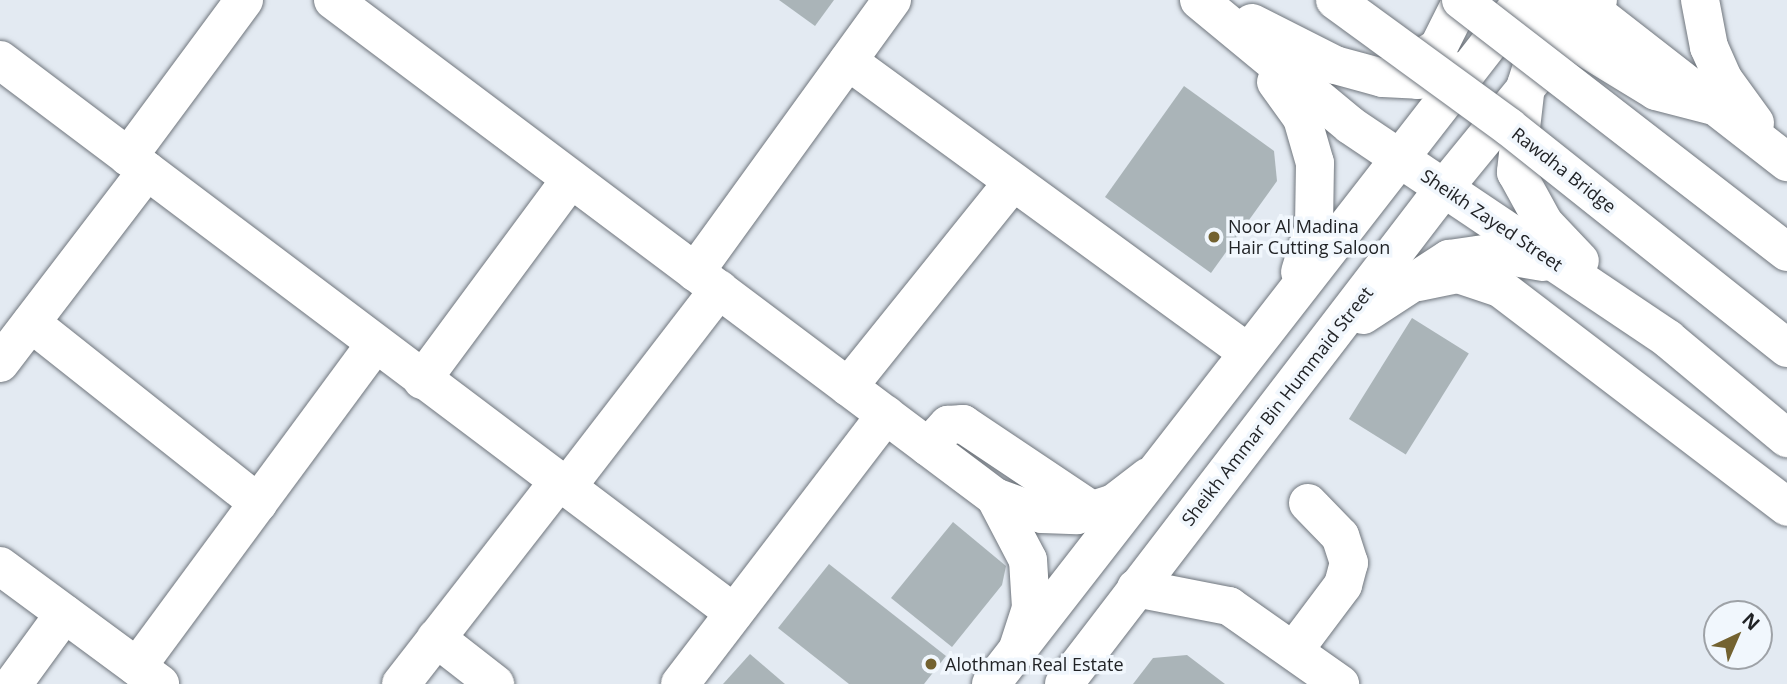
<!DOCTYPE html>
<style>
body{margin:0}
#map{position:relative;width:1787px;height:684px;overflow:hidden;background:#e3eaf2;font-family:"Open Sans",sans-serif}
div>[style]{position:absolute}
.building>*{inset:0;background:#aab4b8;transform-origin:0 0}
.roads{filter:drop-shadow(0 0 2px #70767d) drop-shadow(0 0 2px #70767d)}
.minor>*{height:38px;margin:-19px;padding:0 19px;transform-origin:19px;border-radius:19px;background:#fff}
.major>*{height:38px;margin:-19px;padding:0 19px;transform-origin:19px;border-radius:19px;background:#fff}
.bridges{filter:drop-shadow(0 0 2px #70767d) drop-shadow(0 0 2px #70767d)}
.major-bridge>*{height:38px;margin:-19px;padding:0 19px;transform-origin:19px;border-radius:19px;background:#fff}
.dots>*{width:19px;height:19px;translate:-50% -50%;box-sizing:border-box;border:4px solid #f1f7fd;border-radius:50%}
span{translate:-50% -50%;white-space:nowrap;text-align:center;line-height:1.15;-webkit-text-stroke:7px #f1f7fd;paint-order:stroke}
.street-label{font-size:18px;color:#212326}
.poi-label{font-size:18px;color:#212326}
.left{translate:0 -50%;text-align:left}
.north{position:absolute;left:1703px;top:600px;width:70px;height:70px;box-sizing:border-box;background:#f1f7fd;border:2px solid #9ea2a7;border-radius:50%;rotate:44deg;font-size:19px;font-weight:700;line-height:28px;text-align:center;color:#212326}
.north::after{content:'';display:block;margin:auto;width:24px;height:32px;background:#736230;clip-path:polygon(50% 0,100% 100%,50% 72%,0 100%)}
</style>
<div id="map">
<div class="building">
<div style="clip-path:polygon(779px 0,834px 0,815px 26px)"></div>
<div style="clip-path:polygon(1184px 86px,1274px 151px,1277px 181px,1211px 273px,1105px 197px)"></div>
<div style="left:1412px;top:318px;width:67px;height:119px;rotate:32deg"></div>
<div style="clip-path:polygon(953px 522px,1006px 566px,1002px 585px,952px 647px,891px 598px)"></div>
<div style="clip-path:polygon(829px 564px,946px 656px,924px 684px,849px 684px,778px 628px)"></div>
<div style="clip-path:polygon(750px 654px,785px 684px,723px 684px)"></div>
<div style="clip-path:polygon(1187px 655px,1225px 684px,1133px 684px,1153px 658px)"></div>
</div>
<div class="roads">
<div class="minor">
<div style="left:333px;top:0;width:828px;rotate:36.9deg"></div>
<div style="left:995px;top:497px;width:50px;rotate:19.9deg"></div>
<div style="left:1042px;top:514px;width:35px;rotate:2deg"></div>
<div style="left:1077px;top:515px;width:39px;rotate:-18deg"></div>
<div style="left:1114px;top:503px;width:43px;rotate:-37.4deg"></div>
<div style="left:0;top:60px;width:919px;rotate:36.99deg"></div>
<div style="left:848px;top:61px;width:495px;rotate:36.1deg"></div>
<div style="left:128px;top:157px;width:195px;rotate:-53.5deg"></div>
<div style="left:695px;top:272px;width:336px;rotate:-54.1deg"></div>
<div style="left:1418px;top:282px;width:41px;rotate:-11.3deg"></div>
<div style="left:1458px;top:274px;width:44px;rotate:18.4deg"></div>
<div style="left:1500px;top:288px;width:361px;rotate:37.3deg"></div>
<div style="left:31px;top:323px;width:290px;rotate:38.4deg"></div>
<div style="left:0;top:363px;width:242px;rotate:-52.6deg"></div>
<div style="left:422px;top:380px;width:250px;rotate:-53.5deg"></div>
<div style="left:848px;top:387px;width:263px;rotate:-51.2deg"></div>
<div style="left:928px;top:447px;width:30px;rotate:-48deg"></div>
<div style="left:948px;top:425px;width:15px;rotate:-4deg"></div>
<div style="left:963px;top:424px;width:156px;rotate:33.8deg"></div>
<div style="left:566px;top:488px;width:251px;rotate:-52.4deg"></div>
<div style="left:995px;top:497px;width:71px;rotate:62.4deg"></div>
<div style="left:1028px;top:560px;width:48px;rotate:86.4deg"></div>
<div style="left:1031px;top:608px;width:45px;rotate:108deg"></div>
<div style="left:0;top:566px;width:199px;rotate:36.4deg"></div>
<div style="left:1136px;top:588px;width:95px;rotate:11deg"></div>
<div style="left:1229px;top:606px;width:136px;rotate:35.1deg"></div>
<div style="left:436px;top:638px;width:75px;rotate:37.9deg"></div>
<div style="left:1295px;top:649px;width:80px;rotate:-53.1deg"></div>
<div style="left:1343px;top:585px;width:23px;rotate:-75deg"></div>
<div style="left:1349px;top:563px;width:28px;rotate:-108deg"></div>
<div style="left:1340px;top:536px;width:46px;rotate:-134.1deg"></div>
<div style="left:137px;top:667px;width:401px;rotate:-53.6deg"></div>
<div style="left:13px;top:684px;width:87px;rotate:-53.9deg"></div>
<div style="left:401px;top:684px;width:256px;rotate:-52.1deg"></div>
<div style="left:680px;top:684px;width:339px;rotate:-52.6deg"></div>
</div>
<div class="major">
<div style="left:1199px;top:0;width:196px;rotate:39.6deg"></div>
<div style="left:1350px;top:125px;width:383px;rotate:33.9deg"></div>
<div style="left:1668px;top:339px;width:155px;rotate:39.8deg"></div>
<div style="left:1553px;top:0;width:89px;rotate:107.6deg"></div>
<div style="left:1526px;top:85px;width:88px;rotate:96.6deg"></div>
<div style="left:1516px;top:172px;width:58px;rotate:61.2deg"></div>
<div style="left:1544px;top:223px;width:52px;rotate:46.5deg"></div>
<div style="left:1579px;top:0;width:264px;rotate:37.9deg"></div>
<div style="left:1700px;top:0;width:48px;rotate:79.2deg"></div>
<div style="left:1709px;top:47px;width:36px;rotate:66deg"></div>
<div style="left:1724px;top:80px;width:53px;rotate:54.2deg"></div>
<div style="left:1252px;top:23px;width:93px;rotate:26.8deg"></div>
<div style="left:1335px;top:65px;width:50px;rotate:15.2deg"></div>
<div style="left:1383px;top:78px;width:35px;rotate:3deg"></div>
<div style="left:1418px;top:80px;width:48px;rotate:-12deg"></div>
<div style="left:1542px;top:36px;width:38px;rotate:12deg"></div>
<div style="left:1579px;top:44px;width:90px;rotate:31.4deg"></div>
<div style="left:1656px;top:91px;width:56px;rotate:14.5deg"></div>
<div style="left:1391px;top:75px;width:54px;rotate:-29.9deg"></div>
<div style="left:1438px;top:48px;width:54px;rotate:-63.4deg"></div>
<div style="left:1276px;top:82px;width:44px;rotate:54.2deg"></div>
<div style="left:1302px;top:118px;width:47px;rotate:73.9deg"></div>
<div style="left:1315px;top:163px;width:63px;rotate:90.9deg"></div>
<div style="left:1314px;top:226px;width:48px;rotate:106.9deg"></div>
<div style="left:1363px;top:315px;width:103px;rotate:-33.1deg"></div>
<div style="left:1449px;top:259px;width:42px;rotate:-8.1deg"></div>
<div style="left:1491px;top:253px;width:53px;rotate:9.8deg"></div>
<div style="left:991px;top:684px;width:867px;rotate:-52.13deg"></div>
<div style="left:1064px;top:684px;width:625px;rotate:-52.54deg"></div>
<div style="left:1444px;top:188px;width:243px;rotate:-50.7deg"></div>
</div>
</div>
<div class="bridges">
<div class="major-bridge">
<div style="left:1335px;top:0;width:215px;rotate:36.1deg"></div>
<div style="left:1509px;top:127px;width:355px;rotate:38.5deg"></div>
<div style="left:1461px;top:0;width:412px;rotate:37.7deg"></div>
</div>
</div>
<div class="dots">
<div style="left:1214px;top:237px;background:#736230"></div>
<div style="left:931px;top:664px;background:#736230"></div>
</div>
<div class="street-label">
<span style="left:1564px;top:170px;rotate:38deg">Rawdha Bridge</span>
<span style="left:1492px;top:220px;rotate:34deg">Sheikh Zayed Street</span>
<span style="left:1277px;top:406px;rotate:-52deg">Sheikh Ammar Bin Hummaid Street</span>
</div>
<div class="poi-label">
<span class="left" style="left:1228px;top:237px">Noor Al Madina<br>Hair Cutting Saloon</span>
<span class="left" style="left:945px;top:664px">Alothman Real Estate</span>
</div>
<div class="north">N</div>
</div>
